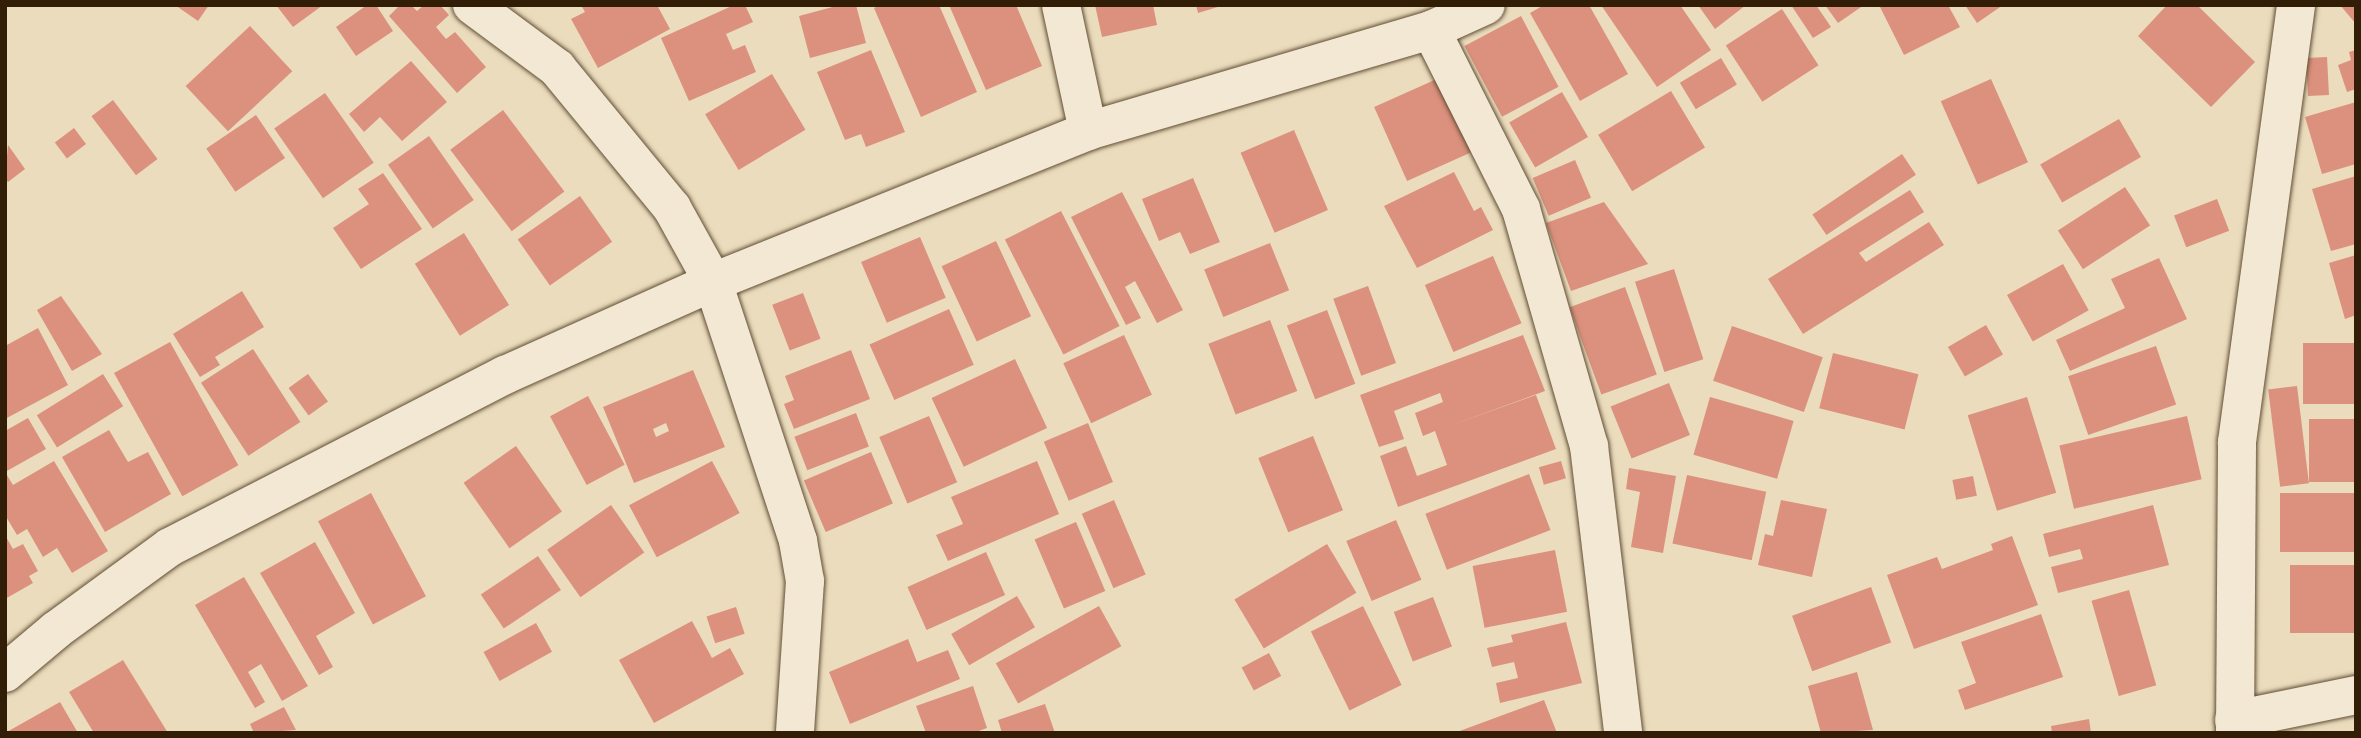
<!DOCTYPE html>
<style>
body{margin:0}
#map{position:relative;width:2361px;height:738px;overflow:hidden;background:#ebdcbd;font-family:"EB Garamond",serif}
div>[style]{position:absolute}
.building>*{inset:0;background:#db917d;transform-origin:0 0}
.roads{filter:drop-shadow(0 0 2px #604e34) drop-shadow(0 0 2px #604e34)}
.street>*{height:38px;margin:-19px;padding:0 19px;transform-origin:19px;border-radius:19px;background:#f2e8d4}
span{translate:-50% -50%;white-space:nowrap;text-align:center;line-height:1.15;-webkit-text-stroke:7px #f2e8d4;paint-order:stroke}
.frame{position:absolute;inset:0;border:7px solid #321e06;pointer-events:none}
</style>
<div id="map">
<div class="building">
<div style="clip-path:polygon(175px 5px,209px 5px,198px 21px)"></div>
<div style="clip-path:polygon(276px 5px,323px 5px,293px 27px)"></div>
<div style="clip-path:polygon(367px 5px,376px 5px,393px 31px,356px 56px,336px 27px)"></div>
<div style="clip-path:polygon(400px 5px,411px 5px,417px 11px,424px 5px,440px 5px,449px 15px,436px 27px,446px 39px,455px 32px,486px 67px,457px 93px,389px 16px)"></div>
<div style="clip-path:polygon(581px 5px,657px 5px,670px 29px,598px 68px,571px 19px,585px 12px)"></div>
<div style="clip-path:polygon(734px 5px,745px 5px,753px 22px,726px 34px,733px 50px,745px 45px,756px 72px,689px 101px,661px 38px)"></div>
<div style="clip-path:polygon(840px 5px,856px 5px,866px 43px,810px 58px,799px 16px)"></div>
<div style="clip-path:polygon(880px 5px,939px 5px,977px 92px,921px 117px,874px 8px)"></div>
<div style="clip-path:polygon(949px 5px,1016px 5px,1042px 66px,986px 90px)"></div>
<div style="clip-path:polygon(1095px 5px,1153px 5px,1157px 25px,1102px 37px)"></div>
<div style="clip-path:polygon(1196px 5px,1221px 5px,1221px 6px,1198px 13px)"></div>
<div style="clip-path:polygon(1544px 5px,1589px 5px,1628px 74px,1580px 101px,1530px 13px)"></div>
<div style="clip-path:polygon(1601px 5px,1680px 5px,1711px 50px,1657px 87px)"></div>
<div style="clip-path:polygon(1698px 5px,1746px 5px,1715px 29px)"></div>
<div style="clip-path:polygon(1791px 5px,1816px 5px,1831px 27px,1813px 38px)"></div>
<div style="clip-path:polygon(1825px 5px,1864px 5px,1838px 23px)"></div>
<div style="clip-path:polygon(1879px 5px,1948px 5px,1960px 27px,1904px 55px)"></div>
<div style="clip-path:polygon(1965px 5px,2003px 5px,1977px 23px)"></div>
<div style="clip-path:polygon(2167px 5px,2197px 5px,2255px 62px,2211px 107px,2138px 36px)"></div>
<div style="clip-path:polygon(2340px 5px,2356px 5px,2356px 24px)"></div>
<div style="left:1782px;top:9px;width:67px;height:67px;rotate:57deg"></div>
<div style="left:1521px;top:16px;width:80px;height:64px;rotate:62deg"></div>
<div style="left:250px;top:26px;width:62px;height:88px;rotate:47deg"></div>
<div style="clip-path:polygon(871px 50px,905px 132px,866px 147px,861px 134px,845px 140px,817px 72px)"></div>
<div style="clip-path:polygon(2356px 50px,2356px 89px,2347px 92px,2338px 65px,2351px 60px,2349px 52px)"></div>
<div style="left:2327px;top:57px;width:38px;height:21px;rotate:87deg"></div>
<div style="left:1721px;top:58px;width:31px;height:48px;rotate:59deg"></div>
<div style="clip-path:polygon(411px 61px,447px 102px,402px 141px,380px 117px,364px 132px,349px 114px)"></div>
<div style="left:772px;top:74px;width:65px;height:78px;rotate:59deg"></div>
<div style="left:1439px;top:78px;width:81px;height:71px;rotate:66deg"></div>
<div style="left:1991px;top:79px;width:91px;height:55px;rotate:66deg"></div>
<div style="left:1671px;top:91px;width:66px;height:85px;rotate:59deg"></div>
<div style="left:1562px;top:92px;width:52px;height:61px;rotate:60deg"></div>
<div style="left:325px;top:93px;width:85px;height:62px;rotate:55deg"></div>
<div style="left:113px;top:100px;width:74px;height:27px;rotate:53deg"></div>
<div style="clip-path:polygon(2356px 102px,2356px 164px,2322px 174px,2305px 117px)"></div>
<div style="left:503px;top:110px;width:102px;height:66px;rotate:53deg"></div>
<div style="left:256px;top:115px;width:52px;height:60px;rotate:56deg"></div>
<div style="left:2119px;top:119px;width:44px;height:91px;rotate:60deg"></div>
<div style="left:74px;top:128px;width:20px;height:24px;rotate:53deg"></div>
<div style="left:1294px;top:130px;width:87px;height:58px;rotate:67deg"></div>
<div style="left:429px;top:136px;width:78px;height:50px;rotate:55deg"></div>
<div style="clip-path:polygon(8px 145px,25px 169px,8px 182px,5px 179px)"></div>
<div style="left:1902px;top:154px;width:25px;height:108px;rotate:56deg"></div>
<div style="left:1575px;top:160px;width:41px;height:46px;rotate:67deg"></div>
<div style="clip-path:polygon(1454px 172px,1474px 211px,1481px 207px,1493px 230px,1417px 268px,1384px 206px)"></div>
<div style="clip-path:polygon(383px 173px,422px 229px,361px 269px,333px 228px,369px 204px,358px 189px)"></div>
<div style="clip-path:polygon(2356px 176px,2356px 244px,2331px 251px,2312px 189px)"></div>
<div style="clip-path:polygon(1193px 178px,1220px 242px,1190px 254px,1180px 232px,1159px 241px,1142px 199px)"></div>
<div style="left:2125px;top:187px;width:46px;height:80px;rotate:57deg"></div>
<div style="clip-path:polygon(1910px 190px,1924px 212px,1859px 253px,1866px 262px,1929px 222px,1944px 245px,1803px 334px,1768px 279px)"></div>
<div style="clip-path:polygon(1122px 192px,1183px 310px,1157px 323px,1135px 281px,1125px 287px,1141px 318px,1126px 325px,1071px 217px)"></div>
<div style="left:580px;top:196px;width:56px;height:76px;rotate:55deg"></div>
<div style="left:2217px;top:199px;width:34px;height:46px;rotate:69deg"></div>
<div style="clip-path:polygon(1604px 202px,1648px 264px,1571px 291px,1546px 223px)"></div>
<div style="left:1061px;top:211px;width:129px;height:63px;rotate:63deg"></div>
<div style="left:464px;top:233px;width:85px;height:58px;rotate:58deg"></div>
<div style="left:920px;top:237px;width:66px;height:64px;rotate:67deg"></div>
<div style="left:996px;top:241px;width:83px;height:60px;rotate:65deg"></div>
<div style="left:1270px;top:243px;width:51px;height:71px;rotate:68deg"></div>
<div style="clip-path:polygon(2356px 255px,2356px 315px,2345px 319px,2329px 263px)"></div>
<div style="left:1493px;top:256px;width:73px;height:74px;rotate:67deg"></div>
<div style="clip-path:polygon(2159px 258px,2187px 319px,2070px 371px,2056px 340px,2125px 308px,2111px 279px)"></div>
<div style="left:2063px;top:264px;width:53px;height:64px;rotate:61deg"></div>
<div style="left:1674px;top:269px;width:95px;height:41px;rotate:72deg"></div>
<div style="left:1368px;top:286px;width:82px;height:37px;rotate:70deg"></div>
<div style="left:1625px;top:287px;width:93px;height:59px;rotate:70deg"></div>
<div style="clip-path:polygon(242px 291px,264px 327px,215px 357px,220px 365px,200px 377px,173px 334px)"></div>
<div style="left:803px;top:293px;width:49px;height:33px;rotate:69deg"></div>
<div style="clip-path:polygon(61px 296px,102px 354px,72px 371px,37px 310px)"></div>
<div style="left:949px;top:309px;width:61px;height:87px;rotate:66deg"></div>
<div style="left:1327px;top:310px;width:79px;height:43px;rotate:69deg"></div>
<div style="left:1270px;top:320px;width:76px;height:66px;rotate:69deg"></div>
<div style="left:1986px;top:325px;width:34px;height:44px;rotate:60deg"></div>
<div style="left:1732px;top:326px;width:96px;height:58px;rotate:19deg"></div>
<div style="clip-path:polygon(38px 328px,68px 385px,5px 419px,5px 346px)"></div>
<div style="left:1124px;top:335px;width:66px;height:67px;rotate:65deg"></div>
<div style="clip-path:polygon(1523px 335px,1545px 391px,1449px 426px,1536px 395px,1556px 449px,1398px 507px,1380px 456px,1406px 446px,1417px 476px,1447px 465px,1435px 431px,1423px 436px,1415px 413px,1443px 402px,1440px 393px,1394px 411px,1404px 439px,1379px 447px,1360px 395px)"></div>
<div style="left:170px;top:342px;width:141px;height:64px;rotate:61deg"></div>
<div style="left:2356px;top:343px;width:61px;height:53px;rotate:90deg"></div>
<div style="left:2156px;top:346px;width:62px;height:93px;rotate:71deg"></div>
<div style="left:253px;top:349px;width:87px;height:62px;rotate:57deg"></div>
<div style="clip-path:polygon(851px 350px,870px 399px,794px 429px,784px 404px,794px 400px,785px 376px)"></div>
<div style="left:1833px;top:353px;width:88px;height:57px;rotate:14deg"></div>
<div style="left:1015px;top:359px;width:76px;height:92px;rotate:65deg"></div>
<div style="clip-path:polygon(evenodd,693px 370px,725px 447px,634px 483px,603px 407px,693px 370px,666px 423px,669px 431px,656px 437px,653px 429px,666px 423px)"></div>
<div style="left:103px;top:374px;width:38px;height:78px;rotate:58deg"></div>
<div style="left:308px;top:374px;width:34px;height:24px;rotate:54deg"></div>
<div style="left:1669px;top:383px;width:56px;height:63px;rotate:68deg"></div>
<div style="left:2297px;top:386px;width:98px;height:29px;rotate:83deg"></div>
<div style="left:588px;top:396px;width:78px;height:43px;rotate:62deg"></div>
<div style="left:1710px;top:397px;width:87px;height:60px;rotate:16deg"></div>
<div style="left:2027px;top:397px;width:100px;height:62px;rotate:73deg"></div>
<div style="left:856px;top:413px;width:36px;height:66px;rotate:69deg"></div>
<div style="left:929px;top:416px;width:72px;height:54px;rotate:67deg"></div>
<div style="left:2187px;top:416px;width:65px;height:131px;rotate:77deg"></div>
<div style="clip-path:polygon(28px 418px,46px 449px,5px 472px,5px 431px)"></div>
<div style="left:2356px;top:419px;width:63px;height:47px;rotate:90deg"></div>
<div style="left:1088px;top:423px;width:64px;height:48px;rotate:67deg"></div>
<div style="clip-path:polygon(109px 430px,128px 462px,148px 452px,171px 494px,105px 532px,62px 457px)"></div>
<div style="left:1313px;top:436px;width:80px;height:59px;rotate:68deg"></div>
<div style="left:516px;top:446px;width:80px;height:64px;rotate:55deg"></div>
<div style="left:871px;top:452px;width:56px;height:73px;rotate:67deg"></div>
<div style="clip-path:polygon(54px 461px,108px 551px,72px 573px,57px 548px,43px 557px,27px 529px,17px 535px,5px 515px,5px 472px,13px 485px)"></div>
<div style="left:712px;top:461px;width:59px;height:94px;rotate:62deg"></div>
<div style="clip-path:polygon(1037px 461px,1059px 514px,948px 561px,936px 535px,963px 524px,951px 497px)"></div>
<div style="left:1561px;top:461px;width:18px;height:23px;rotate:74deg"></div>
<div style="clip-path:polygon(1629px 468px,1676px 476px,1663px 553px,1631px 547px,1640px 492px,1626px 489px)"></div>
<div style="left:1529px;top:474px;width:60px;height:111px;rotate:69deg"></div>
<div style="left:1687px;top:475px;width:81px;height:70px;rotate:12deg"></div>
<div style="left:1973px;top:476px;width:20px;height:21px;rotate:79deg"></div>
<div style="left:371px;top:493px;width:117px;height:60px;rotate:62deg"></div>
<div style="left:2356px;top:493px;width:59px;height:76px;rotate:90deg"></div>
<div style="left:1114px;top:500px;width:81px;height:35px;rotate:67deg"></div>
<div style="clip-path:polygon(1781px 500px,1827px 509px,1812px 577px,1758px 565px,1765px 534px,1773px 536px)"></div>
<div style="left:611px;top:505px;width:58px;height:78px;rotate:55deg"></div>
<div style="clip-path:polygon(2153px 505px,2169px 565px,2058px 593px,2051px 567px,2083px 559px,2080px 549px,2049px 557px,2043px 534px)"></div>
<div style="left:1396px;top:520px;width:65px;height:54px;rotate:67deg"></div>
<div style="left:1076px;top:522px;width:75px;height:45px;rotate:67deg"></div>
<div style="clip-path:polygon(5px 535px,13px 549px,23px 544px,38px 571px,29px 576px,33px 583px,5px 599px)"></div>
<div style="clip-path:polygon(2012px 536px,2038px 605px,1914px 649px,1887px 575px,1937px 557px,1942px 569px,1993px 550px,1991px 544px)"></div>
<div style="clip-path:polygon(315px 542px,355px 613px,316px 636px,333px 667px,319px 675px,260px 573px)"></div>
<div style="left:1327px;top:544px;width:57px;height:108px;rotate:59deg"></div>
<div style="left:1555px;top:550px;width:63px;height:84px;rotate:79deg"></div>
<div style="left:986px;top:552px;width:47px;height:86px;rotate:66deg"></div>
<div style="left:538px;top:556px;width:41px;height:69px;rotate:56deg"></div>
<div style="left:2356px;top:565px;width:68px;height:66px;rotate:90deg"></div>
<div style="clip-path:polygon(244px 577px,308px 686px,282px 701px,261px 664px,248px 672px,265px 702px,255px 708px,195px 605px)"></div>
<div style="left:1871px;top:587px;width:59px;height:84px;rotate:70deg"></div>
<div style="left:2129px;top:590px;width:99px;height:39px;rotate:74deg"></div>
<div style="left:1017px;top:596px;width:36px;height:76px;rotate:60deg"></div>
<div style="left:1433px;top:597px;width:53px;height:42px;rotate:69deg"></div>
<div style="left:1099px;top:606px;width:46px;height:118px;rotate:61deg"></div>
<div style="left:1363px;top:606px;width:88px;height:58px;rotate:64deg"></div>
<div style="left:736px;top:607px;width:28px;height:31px;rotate:72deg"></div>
<div style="clip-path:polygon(2041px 614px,2063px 677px,1965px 710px,1958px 690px,1976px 683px,1961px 642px)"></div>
<div style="clip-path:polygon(692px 621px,712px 658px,730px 648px,744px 674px,654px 723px,619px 660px)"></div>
<div style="clip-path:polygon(1566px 622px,1582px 683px,1500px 703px,1496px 683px,1518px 678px,1514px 662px,1492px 667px,1487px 648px,1513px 642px,1511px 635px)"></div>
<div style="left:536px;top:623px;width:33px;height:60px;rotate:61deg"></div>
<div style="clip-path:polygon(908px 639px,917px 662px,948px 650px,960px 679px,850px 724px,829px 672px)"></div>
<div style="left:1269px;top:653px;width:26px;height:31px;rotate:62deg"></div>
<div style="clip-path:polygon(123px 660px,168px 733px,94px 733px,69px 692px)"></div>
<div style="clip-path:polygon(1857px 672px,1873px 730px,1821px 733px,1808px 686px)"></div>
<div style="clip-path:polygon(973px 686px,987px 728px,973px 733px,926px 733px,916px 706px)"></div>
<div style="clip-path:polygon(1544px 700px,1557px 733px,1457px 733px,1457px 732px)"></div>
<div style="clip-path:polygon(60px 702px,78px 733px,5px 733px)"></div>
<div style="clip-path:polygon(1045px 704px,1055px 733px,1002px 733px,998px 720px)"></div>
<div style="clip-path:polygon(284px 707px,296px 730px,254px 733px,250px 724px)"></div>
<div style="clip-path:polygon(2089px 719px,2091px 733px,2052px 733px,2051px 726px)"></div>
</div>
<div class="roads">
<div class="street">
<div style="left:472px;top:5px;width:106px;rotate:36.5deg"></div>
<div style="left:557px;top:68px;width:181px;rotate:50.6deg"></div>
<div style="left:672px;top:208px;width:85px;rotate:61deg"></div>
<div style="left:713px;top:282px;width:273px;rotate:71.8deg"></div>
<div style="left:798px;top:541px;width:41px;rotate:80.1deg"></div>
<div style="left:805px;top:581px;width:152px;rotate:93.8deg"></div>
<div style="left:1061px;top:5px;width:129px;rotate:77.9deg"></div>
<div style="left:1431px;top:30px;width:200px;rotate:63.3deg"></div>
<div style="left:1521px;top:209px;width:247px;rotate:74deg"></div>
<div style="left:1589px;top:446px;width:289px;rotate:83.2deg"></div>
<div style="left:5px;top:673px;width:67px;rotate:-40.1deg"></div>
<div style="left:56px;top:630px;width:141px;rotate:-36.1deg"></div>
<div style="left:170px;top:547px;width:377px;rotate:-27.2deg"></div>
<div style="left:505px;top:375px;width:228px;rotate:-24.1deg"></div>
<div style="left:713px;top:282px;width:404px;rotate:-21.9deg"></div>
<div style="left:1088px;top:131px;width:358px;rotate:-16.4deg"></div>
<div style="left:1431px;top:30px;width:60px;rotate:-24.4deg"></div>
<div style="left:2234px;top:720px;width:125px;rotate:-11.6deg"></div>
<div style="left:2235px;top:733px;width:291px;rotate:-89.6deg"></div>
<div style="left:2237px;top:442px;width:441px;rotate:-82.3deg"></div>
</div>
</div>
<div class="frame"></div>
</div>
